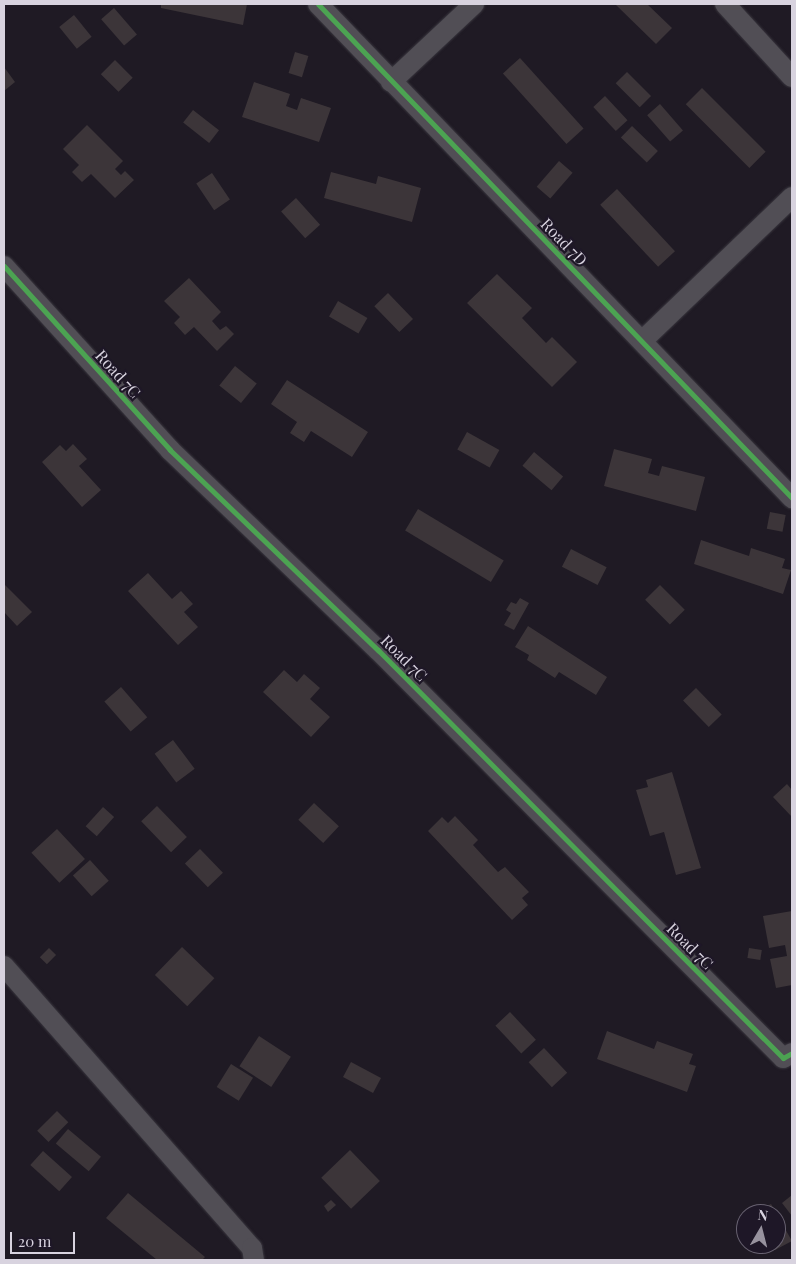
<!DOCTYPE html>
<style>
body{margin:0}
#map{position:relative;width:796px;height:1264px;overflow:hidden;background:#1f1a24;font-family:"Playfair Display",serif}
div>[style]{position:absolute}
.building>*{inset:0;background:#3c3539;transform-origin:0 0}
.roads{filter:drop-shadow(0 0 1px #3a373f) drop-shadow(0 0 1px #3a373f)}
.minor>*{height:20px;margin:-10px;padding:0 10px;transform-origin:10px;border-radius:10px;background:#514e55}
.cycleway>*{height:5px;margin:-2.5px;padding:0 2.5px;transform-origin:2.5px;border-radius:2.5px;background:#4ca352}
span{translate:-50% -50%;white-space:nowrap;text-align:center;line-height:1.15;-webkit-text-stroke:4.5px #1e1727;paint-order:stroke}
.street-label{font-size:16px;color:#d8d3df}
.frame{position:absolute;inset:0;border:5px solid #d8d3df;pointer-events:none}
.north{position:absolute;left:736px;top:1204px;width:50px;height:50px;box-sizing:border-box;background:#1e1727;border:1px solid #686271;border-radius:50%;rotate:8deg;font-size:14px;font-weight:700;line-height:20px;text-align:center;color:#d8d3df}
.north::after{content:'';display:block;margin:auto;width:18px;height:22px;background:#97929e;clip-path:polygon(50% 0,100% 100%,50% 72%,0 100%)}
.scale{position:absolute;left:10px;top:1232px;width:65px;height:22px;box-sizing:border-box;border:2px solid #d8d3df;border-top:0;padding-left:6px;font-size:15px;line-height:18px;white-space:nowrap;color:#d8d3df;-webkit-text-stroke:4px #1e1727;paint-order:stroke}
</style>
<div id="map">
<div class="building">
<div style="clip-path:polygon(161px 4px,247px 4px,243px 25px,161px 8px)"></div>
<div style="clip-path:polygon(615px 4px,647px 4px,672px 28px,656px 44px)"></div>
<div style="left:114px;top:8px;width:35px;height:17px;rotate:49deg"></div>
<div style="left:74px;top:15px;width:28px;height:19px;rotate:51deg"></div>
<div style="left:295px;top:52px;width:14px;height:22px;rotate:17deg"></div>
<div style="left:520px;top:58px;width:95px;height:23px;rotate:48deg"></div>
<div style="left:115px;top:60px;width:25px;height:20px;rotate:45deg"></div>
<div style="clip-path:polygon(4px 67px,15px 82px,4px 91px)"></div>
<div style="left:627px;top:72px;width:34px;height:16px;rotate:45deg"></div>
<div style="clip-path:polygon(254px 82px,290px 94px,286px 106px,297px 110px,301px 98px,331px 108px,319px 142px,242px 117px)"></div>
<div style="left:702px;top:88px;width:90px;height:23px;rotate:45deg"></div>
<div style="left:605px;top:96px;width:33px;height:16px;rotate:47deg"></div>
<div style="left:660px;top:104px;width:35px;height:17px;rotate:49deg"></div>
<div style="left:193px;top:110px;width:33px;height:16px;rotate:38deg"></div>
<div style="clip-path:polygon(87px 125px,123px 161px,115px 169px,121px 175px,125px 171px,134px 180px,115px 198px,91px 174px,82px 182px,72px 172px,79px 165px,63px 149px)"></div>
<div style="left:632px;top:126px;width:36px;height:16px;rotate:44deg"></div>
<div style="left:559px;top:161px;width:18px;height:34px;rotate:41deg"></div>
<div style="clip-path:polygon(331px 172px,376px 184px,378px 176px,421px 188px,412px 222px,324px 198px)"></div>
<div style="left:212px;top:173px;width:32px;height:19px;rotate:56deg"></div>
<div style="left:617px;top:189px;width:85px;height:23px;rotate:47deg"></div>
<div style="left:296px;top:198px;width:36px;height:20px;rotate:48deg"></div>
<div style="clip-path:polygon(497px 274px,532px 308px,522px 318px,546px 343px,552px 337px,577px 362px,552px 387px,467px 303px)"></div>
<div style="clip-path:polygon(189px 278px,221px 312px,212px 321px,220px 330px,226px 326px,234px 334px,217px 351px,194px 327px,185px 335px,174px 323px,180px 317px,164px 301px)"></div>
<div style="left:388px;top:293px;width:36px;height:19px;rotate:46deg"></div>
<div style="left:338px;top:301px;width:34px;height:18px;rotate:30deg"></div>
<div style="left:235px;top:366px;width:28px;height:25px;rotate:39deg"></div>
<div style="clip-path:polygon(287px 380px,368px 432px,352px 457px,311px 431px,304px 442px,290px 433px,297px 422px,271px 404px)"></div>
<div style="left:467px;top:432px;width:37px;height:20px;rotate:29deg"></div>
<div style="clip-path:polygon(73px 444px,87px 459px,79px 466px,101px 490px,82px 507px,42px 462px,60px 445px,66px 451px)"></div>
<div style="clip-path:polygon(614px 449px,652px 459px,648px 473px,659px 476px,662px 466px,705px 477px,696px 511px,604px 486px)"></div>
<div style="left:534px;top:452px;width:38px;height:18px;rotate:40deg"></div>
<div style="left:418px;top:509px;width:100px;height:25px;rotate:31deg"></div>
<div style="left:770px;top:512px;width:16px;height:17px;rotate:11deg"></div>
<div style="clip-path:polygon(701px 540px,749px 556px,751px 548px,785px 559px,782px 568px,791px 570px,783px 594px,694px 564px)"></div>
<div style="left:571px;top:549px;width:40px;height:20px;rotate:27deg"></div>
<div style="clip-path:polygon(148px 573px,172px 599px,181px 591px,193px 604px,184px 612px,198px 627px,178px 645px,128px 591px)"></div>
<div style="clip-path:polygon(5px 585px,32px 612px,17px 626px,4px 612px)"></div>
<div style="left:660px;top:585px;width:35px;height:21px;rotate:45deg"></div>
<div style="clip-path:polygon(520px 598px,529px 603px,514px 630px,504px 625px,511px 613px,506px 610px,511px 602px,516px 604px)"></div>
<div style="clip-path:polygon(528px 626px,607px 677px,596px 695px,559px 672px,555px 678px,527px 660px,529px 655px,515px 647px)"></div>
<div style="clip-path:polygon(284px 670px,297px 682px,304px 674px,320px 688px,310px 699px,330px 717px,311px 737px,263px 692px)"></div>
<div style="left:121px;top:687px;width:40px;height:22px;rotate:49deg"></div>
<div style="left:696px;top:688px;width:37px;height:18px;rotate:46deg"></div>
<div style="left:173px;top:740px;width:36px;height:23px;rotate:53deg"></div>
<div style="clip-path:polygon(672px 772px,701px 868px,676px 875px,664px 832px,650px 836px,636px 790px,648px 787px,646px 780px)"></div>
<div style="clip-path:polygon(787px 784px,792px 790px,792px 817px,773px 797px)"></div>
<div style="left:314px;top:803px;width:34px;height:23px;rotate:43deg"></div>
<div style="left:157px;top:806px;width:43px;height:22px;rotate:46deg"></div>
<div style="left:103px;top:807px;width:15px;height:26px;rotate:42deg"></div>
<div style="clip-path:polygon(455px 816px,478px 840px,473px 845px,498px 872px,505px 867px,529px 892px,522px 898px,528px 905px,512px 920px,428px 831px,442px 817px,448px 823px)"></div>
<div style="left:57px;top:829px;width:41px;height:35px;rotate:47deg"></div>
<div style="left:200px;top:849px;width:33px;height:21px;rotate:46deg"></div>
<div style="left:90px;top:860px;width:28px;height:23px;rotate:48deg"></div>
<div style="clip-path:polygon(792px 911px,792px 985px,776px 988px,770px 959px,787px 956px,785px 945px,769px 948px,763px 916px)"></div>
<div style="left:182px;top:947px;width:45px;height:39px;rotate:44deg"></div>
<div style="left:49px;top:948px;width:10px;height:13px;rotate:45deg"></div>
<div style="left:749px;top:948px;width:13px;height:10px;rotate:9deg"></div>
<div style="left:510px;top:1012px;width:38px;height:20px;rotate:47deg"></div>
<div style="clip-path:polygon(607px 1031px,654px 1049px,657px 1041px,693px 1054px,689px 1064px,696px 1066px,687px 1092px,597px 1059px)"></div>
<div style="left:259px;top:1036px;width:38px;height:36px;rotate:33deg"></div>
<div style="left:544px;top:1048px;width:34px;height:21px;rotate:47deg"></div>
<div style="left:351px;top:1062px;width:34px;height:17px;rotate:28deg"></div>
<div style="left:231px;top:1064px;width:26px;height:27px;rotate:32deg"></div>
<div style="left:57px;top:1111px;width:16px;height:28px;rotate:45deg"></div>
<div style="left:68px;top:1129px;width:43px;height:19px;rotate:40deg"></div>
<div style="left:350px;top:1150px;width:43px;height:40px;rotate:46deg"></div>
<div style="left:43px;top:1151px;width:39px;height:19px;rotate:42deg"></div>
<div style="clip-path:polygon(128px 1193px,205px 1257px,202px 1260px,157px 1260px,106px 1218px)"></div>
<div style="clip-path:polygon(792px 1195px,792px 1216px,782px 1203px)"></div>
<div style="clip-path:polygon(331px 1200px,336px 1205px,328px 1212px,324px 1206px)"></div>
<div style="clip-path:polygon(771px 1204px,792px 1241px,775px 1250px,771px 1244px,776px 1244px,776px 1214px,752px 1214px)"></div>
</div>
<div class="roads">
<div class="minor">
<div style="left:318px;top:4px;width:685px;rotate:46.18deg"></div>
<div style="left:725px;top:4px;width:99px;rotate:47.5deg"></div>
<div style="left:391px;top:82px;width:114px;rotate:-43.2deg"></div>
<div style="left:4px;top:266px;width:248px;rotate:47.9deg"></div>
<div style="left:170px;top:450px;width:289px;rotate:43.9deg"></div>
<div style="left:378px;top:650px;width:575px;rotate:45.21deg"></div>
<div style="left:783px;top:1058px;width:10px;rotate:-29deg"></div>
<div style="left:642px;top:341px;width:208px;rotate:-43.8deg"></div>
<div style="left:4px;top:966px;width:376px;rotate:48.7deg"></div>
<div style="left:252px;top:1248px;width:12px;rotate:81deg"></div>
</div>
</div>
<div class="cycleway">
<div style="left:318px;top:4px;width:685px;rotate:46.18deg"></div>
<div style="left:4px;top:266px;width:248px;rotate:47.9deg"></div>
<div style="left:170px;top:450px;width:289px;rotate:43.9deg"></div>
<div style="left:378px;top:650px;width:575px;rotate:45.21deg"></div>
<div style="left:783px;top:1058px;width:10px;rotate:-29deg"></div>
</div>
<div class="street-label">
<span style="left:564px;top:242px;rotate:46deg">Road 7D</span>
<span style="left:118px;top:374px;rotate:48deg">Road 7C</span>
<span style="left:404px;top:658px;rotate:45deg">Road 7C</span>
<span style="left:690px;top:946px;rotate:45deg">Road 7C</span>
</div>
<div class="frame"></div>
<div class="north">N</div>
<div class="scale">20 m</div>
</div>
